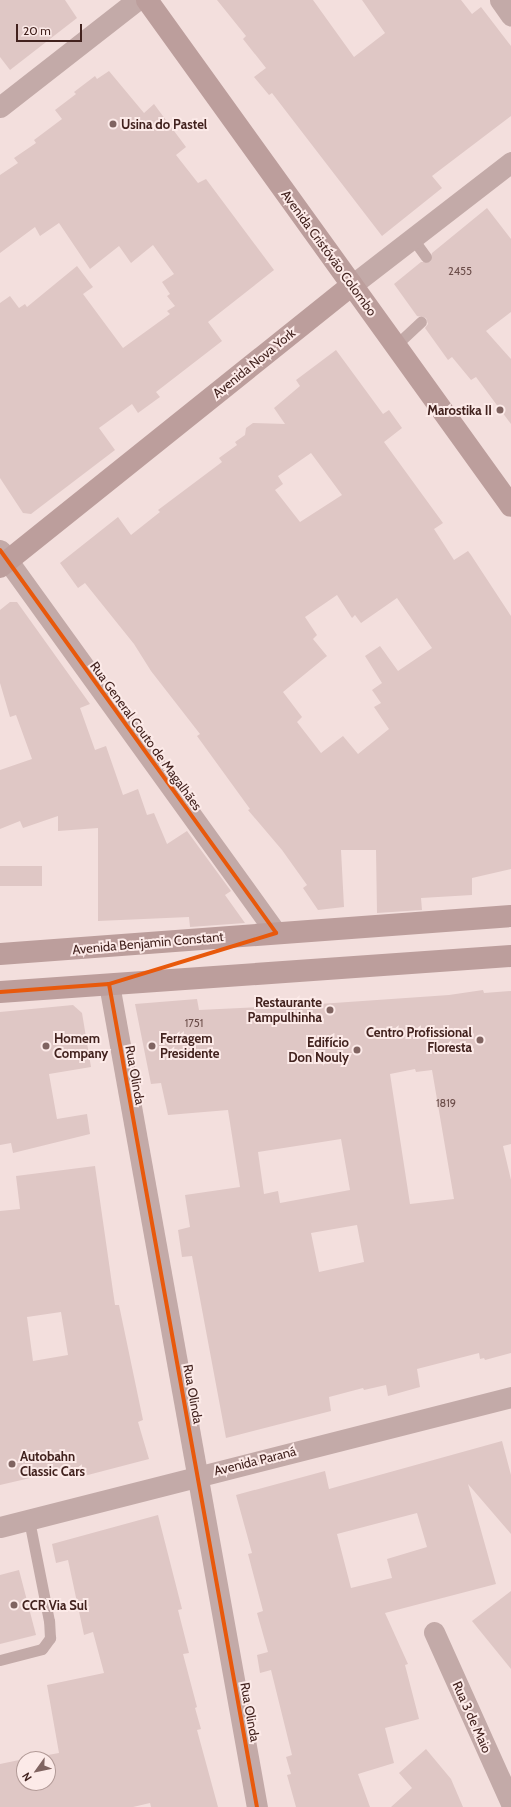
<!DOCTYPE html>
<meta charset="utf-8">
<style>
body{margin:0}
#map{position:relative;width:511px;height:1807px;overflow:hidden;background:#f3dfdd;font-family:Cabin,sans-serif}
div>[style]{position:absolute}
.building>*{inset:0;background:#dfc7c5;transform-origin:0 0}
.lane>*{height:11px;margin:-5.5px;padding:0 5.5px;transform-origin:5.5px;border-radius:5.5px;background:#c3aaa8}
.street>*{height:21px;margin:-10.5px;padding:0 10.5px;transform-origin:10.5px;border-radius:10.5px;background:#c3aaa8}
.secondary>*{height:22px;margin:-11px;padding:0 11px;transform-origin:11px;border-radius:11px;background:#bc9e9c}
.cycleway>*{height:4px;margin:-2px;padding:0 2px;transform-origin:2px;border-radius:2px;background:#e8590c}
.dots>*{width:11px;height:11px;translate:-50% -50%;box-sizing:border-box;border:2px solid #fceae8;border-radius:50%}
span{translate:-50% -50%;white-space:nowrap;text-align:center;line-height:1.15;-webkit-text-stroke:4px #fceae8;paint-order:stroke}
.number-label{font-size:11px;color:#6c4e4a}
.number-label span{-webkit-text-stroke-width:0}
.poi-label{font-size:13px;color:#42221e;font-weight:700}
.left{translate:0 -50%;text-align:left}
.right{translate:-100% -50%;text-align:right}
.street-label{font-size:13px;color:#42221e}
.north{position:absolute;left:16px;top:1751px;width:40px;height:40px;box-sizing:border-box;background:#fceae8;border:1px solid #b29a97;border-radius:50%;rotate:237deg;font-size:11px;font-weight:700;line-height:16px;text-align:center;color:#42221e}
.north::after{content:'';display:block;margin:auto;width:14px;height:18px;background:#806461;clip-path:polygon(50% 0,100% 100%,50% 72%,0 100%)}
.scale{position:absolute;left:16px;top:24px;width:66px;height:18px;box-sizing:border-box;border:2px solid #42221e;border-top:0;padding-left:5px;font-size:12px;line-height:14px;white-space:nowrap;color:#42221e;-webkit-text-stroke:3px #fceae8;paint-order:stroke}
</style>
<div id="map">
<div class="building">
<div style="clip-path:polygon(0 0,65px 0,77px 18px,10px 70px,0 57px)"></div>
<div style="clip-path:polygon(217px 0,313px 0,354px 57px,385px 33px,362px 0,461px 0,472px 14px,481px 7px,511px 46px,511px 116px,432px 176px,442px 188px,382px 236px,272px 93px,269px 95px,254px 77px,266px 68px,243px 39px,246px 36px)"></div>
<div style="clip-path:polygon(109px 71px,144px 113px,154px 104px,186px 147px,176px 155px,198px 183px,206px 179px,274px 270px,208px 322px,222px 341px,156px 392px,160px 397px,138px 413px,132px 404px,99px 428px,115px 450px,31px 514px,23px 513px,0 478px,0 303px,10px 296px,19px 308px,25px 304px,27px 307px,77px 266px,93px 287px,83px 294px,123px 348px,170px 314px,167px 311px,175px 306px,167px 296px,170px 294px,162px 282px,174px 274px,153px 245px,131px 263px,119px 246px,90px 269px,59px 223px,40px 236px,35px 227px,0 253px,0 175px,18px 163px,14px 158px,36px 143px,34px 140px,62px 119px,55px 110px,76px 94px,74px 92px,95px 76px,97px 79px)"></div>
<div style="clip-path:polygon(487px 208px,511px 239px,511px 312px,486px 331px,511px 359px,511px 424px,476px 377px,471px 380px,452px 357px,448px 360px,425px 328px,428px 324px,426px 318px,417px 316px,394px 284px,421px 262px,430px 262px,432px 253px)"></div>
<div style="clip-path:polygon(evenodd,336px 350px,383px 414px,389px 410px,402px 428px,384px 442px,443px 523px,434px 529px,454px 560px,468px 551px,471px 555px,511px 616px,511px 869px,472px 878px,472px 895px,421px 898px,422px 910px,377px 913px,376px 850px,341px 850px,344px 907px,318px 910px,303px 888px,307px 885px,282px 850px,248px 810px,250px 809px,197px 736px,200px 734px,151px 671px,134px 644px,85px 583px,78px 588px,60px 563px,118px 517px,131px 535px,160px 512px,158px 510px,222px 462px,219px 458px,237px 445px,235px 442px,245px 435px,246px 428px,253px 423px,285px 424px,274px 408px,300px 386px,296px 380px,336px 350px,311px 453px,342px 495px,300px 522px,275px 490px,283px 484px,278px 476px,311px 453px,336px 350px,337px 595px,352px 618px,355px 615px,361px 623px,397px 598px,432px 648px,398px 671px,380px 646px,365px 656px,382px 683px,372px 690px,381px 703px,374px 707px,389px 729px,358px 754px,343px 736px,321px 753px,297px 722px,302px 717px,283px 692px,327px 656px,313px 639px,317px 635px,305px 617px,337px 595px)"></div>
<div style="clip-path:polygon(10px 602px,17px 602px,90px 704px,80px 708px,95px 750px,106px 746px,123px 795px,138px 789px,147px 815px,154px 813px,167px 844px,187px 831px,231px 891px,225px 895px,245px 923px,190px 927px,189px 917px,98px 921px,98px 828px,58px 831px,58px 816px,23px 828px,20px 821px,0 829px,0 770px,32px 759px,16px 715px,10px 717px,0 683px,0 610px)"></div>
<div style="left:42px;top:866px;width:20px;height:42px;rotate:90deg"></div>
<div style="clip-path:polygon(evenodd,483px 990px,484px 993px,511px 991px,511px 1144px,503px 1146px,511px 1180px,511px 1353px,485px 1360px,484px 1358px,480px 1359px,479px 1353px,417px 1369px,420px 1387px,388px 1396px,386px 1385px,364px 1390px,363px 1388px,329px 1397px,331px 1411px,226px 1438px,192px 1256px,182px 1257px,178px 1230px,190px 1227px,185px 1195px,240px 1187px,228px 1110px,168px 1115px,161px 1083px,151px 1084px,135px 1004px,197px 999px,199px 1010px,305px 1005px,449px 995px,483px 990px,415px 1069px,416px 1072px,432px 1070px,454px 1199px,410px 1204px,390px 1074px,415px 1069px,483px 990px,341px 1139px,350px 1190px,280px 1203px,278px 1191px,264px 1194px,258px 1152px,341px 1139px,483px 990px,357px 1225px,364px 1262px,319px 1272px,311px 1233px,357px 1225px)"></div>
<div style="clip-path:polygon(73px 1005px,82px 1013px,91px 1067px,49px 1074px,57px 1119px,87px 1114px,90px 1134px,13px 1153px,11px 1143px,0 1145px,0 1012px)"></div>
<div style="clip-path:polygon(evenodd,95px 1166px,115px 1305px,119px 1305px,143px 1420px,138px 1422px,149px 1459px,84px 1476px,82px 1466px,0 1485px,0 1211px,20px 1209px,16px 1176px,95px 1166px,61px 1312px,68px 1355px,33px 1361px,27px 1317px,61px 1312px)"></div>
<div style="clip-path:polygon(evenodd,502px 1441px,511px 1475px,511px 1534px,468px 1484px,496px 1584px,385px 1613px,408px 1664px,405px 1665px,419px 1719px,385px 1728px,394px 1763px,358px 1774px,370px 1807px,296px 1807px,287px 1775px,291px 1774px,286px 1757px,292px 1755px,271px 1670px,260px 1673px,257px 1655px,268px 1652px,257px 1613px,263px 1611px,248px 1554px,252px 1553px,236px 1495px,325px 1471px,329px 1489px,502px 1441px,417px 1513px,427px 1547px,387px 1559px,392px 1578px,351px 1588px,337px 1534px,417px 1513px)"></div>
<div style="clip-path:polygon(158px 1515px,182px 1609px,178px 1610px,189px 1653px,183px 1654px,197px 1707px,195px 1708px,201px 1729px,197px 1730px,218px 1807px,151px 1807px,150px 1803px,133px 1807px,0 1807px,0 1764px,24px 1759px,24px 1783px,48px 1783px,48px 1759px,26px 1759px,59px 1753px,47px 1685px,104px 1673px,93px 1632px,84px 1635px,68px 1560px,56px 1563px,52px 1544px)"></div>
<div style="clip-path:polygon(19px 1570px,36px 1635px,0 1644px,0 1575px)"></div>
<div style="clip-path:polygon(511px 1591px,511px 1669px,472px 1621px)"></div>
<div style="clip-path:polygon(426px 1749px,451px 1779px,463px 1807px,391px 1807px,412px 1788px,399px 1773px)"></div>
</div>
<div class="lane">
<div style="left:413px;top:239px;width:22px;rotate:54deg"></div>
<div style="left:396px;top:345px;width:34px;rotate:-43deg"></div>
<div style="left:0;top:1660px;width:43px;rotate:-14.7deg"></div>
<div style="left:42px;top:1649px;width:14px;rotate:-54deg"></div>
<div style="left:50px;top:1638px;width:17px;rotate:-93deg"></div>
<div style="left:49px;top:1621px;width:103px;rotate:-101.2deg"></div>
</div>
<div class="street">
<div style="left:500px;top:0;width:19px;rotate:55deg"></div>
<div style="left:0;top:107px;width:174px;rotate:-38deg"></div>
<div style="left:352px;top:285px;width:201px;rotate:-37.7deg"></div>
<div style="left:0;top:550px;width:472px;rotate:54.2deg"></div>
<div style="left:109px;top:984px;width:836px;rotate:79.81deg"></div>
<div style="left:0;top:1527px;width:527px;rotate:-14.27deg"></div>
<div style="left:434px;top:1632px;width:188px;rotate:65.8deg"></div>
</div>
<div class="secondary">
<div style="left:147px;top:0;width:623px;rotate:54.27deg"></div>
<div style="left:0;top:567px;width:451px;rotate:-38.7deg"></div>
<div style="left:0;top:954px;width:512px;rotate:-4.25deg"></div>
<div style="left:0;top:992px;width:512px;rotate:-4.03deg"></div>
</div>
<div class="cycleway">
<div style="left:0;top:550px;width:472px;rotate:54.2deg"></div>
<div style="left:276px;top:933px;width:175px;rotate:163deg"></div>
<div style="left:109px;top:984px;width:109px;rotate:175.8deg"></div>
<div style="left:109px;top:984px;width:836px;rotate:79.81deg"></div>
</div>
<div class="dots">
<div style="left:113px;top:124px;background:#806461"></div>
<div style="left:500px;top:410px;background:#806461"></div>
<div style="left:330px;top:1010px;background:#806461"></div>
<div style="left:480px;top:1040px;background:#806461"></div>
<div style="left:46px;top:1046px;background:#806461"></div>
<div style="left:152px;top:1046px;background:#806461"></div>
<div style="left:357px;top:1050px;background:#806461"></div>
<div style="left:12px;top:1464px;background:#806461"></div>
<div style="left:14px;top:1605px;background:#806461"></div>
</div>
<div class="number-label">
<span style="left:460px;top:271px">2455</span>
<span style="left:194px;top:1023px">1751</span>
<span style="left:446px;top:1103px">1819</span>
</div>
<div class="poi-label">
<span class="left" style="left:121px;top:124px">Usina do Pastel</span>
<span class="right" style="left:492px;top:410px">Marostika II</span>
<span class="right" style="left:322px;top:1010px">Restaurante<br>Pampulhinha</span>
<span class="right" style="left:472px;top:1040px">Centro Profissional<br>Floresta</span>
<span class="left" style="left:54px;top:1046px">Homem<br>Company</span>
<span class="left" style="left:160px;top:1046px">Ferragem<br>Presidente</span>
<span class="right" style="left:349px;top:1050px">Edifício<br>Don Nouly</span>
<span class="left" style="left:20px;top:1464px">Autobahn<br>Classic Cars</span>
<span class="left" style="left:22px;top:1605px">CCR Via Sul</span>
</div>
<div class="street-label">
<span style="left:329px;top:253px;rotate:54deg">Avenida Cristóvão Colombo</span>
<span style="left:254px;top:363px;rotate:-39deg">Avenida Nova York</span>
<span style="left:146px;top:736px;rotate:54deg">Rua General Couto de Magalhães</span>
<span style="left:148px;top:943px;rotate:-5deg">Avenida Benjamin Constant</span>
<span style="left:135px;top:1075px;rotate:80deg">Rua Olinda</span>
<span style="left:193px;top:1394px;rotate:80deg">Rua Olinda</span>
<span style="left:255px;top:1461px;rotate:-14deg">Avenida Paraná</span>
<span style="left:250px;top:1712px;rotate:80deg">Rua Olinda</span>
<span style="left:472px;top:1717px;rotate:66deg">Rua 3 de Maio</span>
</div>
<div class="north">N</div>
<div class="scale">20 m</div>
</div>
